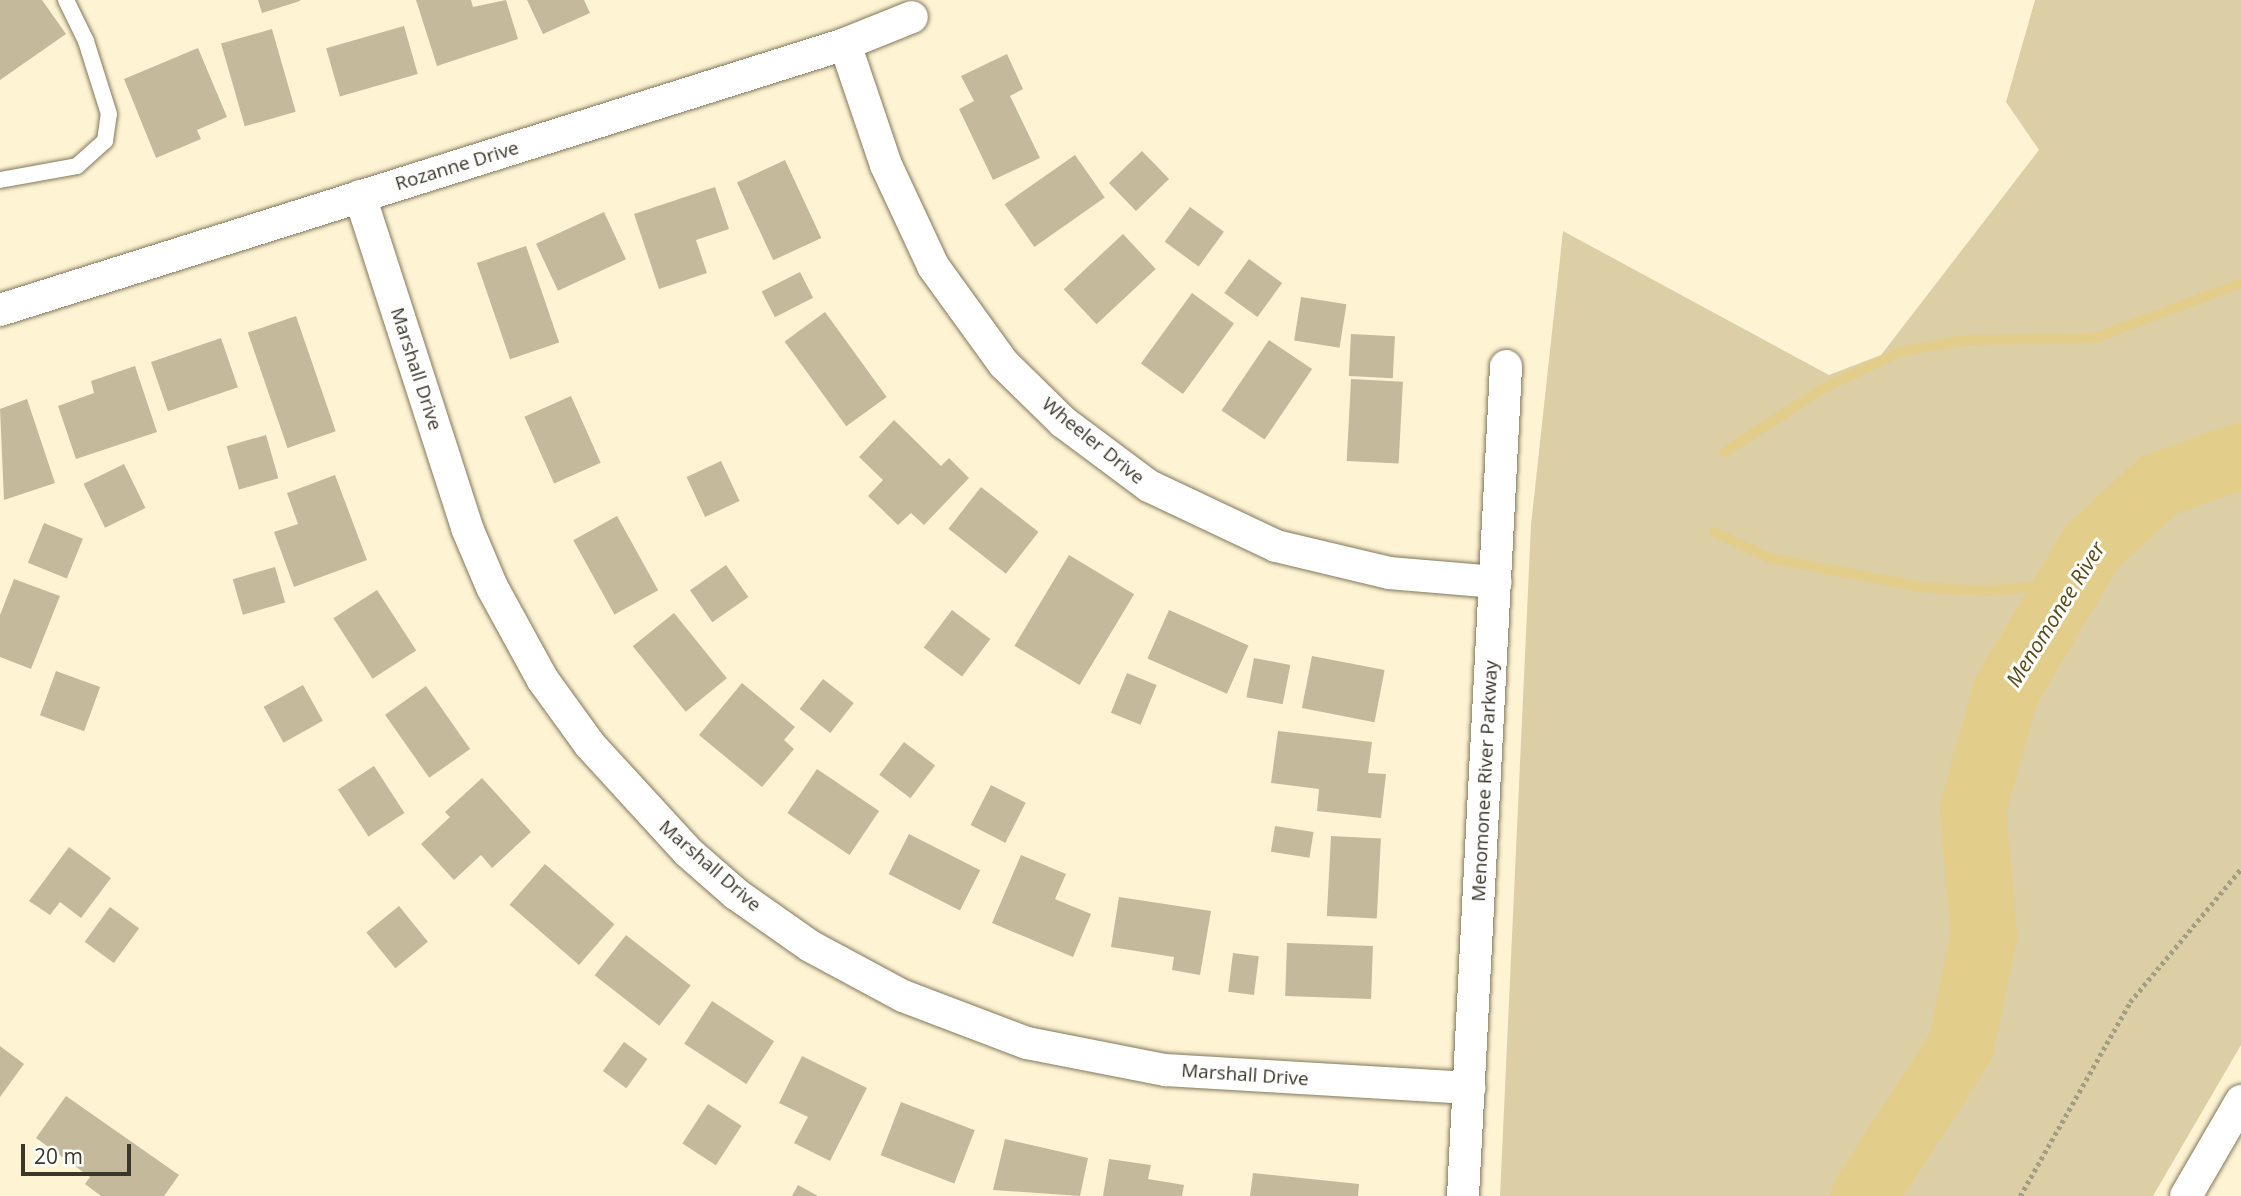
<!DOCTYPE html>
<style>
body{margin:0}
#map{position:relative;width:2241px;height:1196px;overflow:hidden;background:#fef4d4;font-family:"Open Sans",sans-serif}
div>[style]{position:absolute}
.green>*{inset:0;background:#ddcfa5}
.stream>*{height:10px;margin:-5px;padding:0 5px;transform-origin:5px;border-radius:5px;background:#e3cd8a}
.river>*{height:66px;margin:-33px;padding:0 33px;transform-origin:33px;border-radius:33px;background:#e3cd8a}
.building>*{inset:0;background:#c4ba9b;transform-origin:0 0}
.path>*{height:4.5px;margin-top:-2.25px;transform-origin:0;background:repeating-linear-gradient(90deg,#a49d86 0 3.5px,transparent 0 7px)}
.roads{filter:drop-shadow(0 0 2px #81775b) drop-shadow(0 0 2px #81775b)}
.lane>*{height:16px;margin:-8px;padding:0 8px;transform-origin:8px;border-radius:8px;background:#fff}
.street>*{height:32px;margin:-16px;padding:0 16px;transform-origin:16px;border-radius:16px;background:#fff}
span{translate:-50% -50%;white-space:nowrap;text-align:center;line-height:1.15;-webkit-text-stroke:6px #fff;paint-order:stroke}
.street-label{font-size:19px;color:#3a362a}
.water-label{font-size:21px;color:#584916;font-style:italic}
.scale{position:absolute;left:21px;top:1144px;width:110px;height:32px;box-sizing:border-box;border:4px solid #3a362a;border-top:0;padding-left:9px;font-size:21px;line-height:24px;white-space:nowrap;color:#3a362a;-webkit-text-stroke:5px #fff;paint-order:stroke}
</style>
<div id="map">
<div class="green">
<div style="clip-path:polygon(2035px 0,2241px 0,2241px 1045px,2153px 1196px,1500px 1196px,1531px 525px,1563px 231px,1829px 375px,1881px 355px,2039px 150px,2006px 102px)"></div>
</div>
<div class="stream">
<div style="left:1725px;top:452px;width:116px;rotate:-33deg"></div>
<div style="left:1822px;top:389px;width:89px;rotate:-25.4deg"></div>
<div style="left:1902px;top:351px;width:66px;rotate:-9.6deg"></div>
<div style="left:1967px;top:340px;width:128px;rotate:-0.9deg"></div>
<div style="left:2095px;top:338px;width:156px;rotate:-20.6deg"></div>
<div style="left:1714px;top:532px;width:62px;rotate:24.9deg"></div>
<div style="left:1770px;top:558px;width:153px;rotate:10.9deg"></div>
<div style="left:1920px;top:587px;width:68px;rotate:3.4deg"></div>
<div style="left:1988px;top:591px;width:83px;rotate:-5.5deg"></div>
</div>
<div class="river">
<div style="left:1864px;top:1196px;width:179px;rotate:-57.1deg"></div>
<div style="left:1961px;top:1046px;width:112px;rotate:-78.2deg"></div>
<div style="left:1984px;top:936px;width:127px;rotate:-95deg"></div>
<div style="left:1973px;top:809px;width:123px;rotate:-74.4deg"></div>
<div style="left:2006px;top:691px;width:168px;rotate:-59.2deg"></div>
<div style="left:2092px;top:547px;width:91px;rotate:-42.8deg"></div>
<div style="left:2159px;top:485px;width:87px;rotate:-19.5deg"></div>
</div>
<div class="building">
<div style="clip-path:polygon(0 0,42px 0,66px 34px,0 80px)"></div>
<div style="clip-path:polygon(258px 0,300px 0,300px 1px,262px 13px)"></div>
<div style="clip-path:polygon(416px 0,471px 0,473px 7px,506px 0,518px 39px,437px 66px)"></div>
<div style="clip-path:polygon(527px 0,584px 0,590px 13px,543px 34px)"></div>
<div style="left:404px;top:26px;width:50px;height:81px;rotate:74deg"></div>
<div style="left:272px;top:29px;width:86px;height:53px;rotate:74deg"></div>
<div style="clip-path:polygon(198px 48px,227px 117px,197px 130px,201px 139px,156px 158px,124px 79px)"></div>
<div style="clip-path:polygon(1007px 54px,1023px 89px,1010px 96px,1040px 158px,993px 180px,959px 109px,974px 101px,961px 76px)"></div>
<div style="left:1142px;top:151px;width:39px;height:46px;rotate:46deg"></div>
<div style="left:1075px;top:155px;width:52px;height:86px;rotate:55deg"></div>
<div style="left:785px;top:160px;width:86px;height:53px;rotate:65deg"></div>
<div style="clip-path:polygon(715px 187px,729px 229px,696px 240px,707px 273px,659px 289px,634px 214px)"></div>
<div style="left:1190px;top:207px;width:42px;height:43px;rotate:36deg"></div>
<div style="left:604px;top:212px;width:52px;height:75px;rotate:65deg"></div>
<div style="left:1123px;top:234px;width:48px;height:81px;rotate:47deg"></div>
<div style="left:526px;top:246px;width:102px;height:52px;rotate:71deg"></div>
<div style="left:1249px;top:259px;width:41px;height:42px;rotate:36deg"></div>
<div style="left:800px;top:272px;width:29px;height:43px;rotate:63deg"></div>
<div style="left:1192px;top:293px;width:52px;height:87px;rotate:36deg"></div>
<div style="left:1301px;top:297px;width:46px;height:44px;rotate:9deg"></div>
<div style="left:825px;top:312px;width:105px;height:50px;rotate:54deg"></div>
<div style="left:296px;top:316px;width:122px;height:51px;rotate:71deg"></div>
<div style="left:1351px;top:334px;width:44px;height:42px;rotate:3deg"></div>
<div style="left:221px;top:338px;width:52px;height:74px;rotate:71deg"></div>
<div style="left:1269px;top:340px;width:52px;height:85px;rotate:34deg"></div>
<div style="clip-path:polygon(135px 366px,157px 432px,76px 459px,58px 406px,94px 393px,91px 381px)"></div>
<div style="left:1351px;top:379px;width:52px;height:82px;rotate:3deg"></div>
<div style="left:571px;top:396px;width:73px;height:51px;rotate:66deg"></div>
<div style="clip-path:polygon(27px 399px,55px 483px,4px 500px,0 409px)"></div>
<div style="clip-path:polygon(894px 420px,941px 466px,949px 458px,969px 478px,924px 525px,911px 513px,898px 525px,868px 496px,883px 480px,859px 457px)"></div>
<div style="left:266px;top:435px;width:45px;height:41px;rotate:74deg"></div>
<div style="left:721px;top:461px;width:44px;height:38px;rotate:65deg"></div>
<div style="left:124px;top:464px;width:49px;height:45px;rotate:64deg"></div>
<div style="clip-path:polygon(335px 475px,367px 560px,294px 587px,274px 532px,298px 524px,287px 493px)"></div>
<div style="left:981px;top:487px;width:73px;height:53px;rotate:38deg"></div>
<div style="left:617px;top:516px;width:85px;height:50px;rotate:61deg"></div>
<div style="left:44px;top:523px;width:42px;height:43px;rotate:22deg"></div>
<div style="left:1069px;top:555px;width:76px;height:106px;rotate:31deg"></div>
<div style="left:726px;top:565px;width:39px;height:44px;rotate:55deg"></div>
<div style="left:275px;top:567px;width:37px;height:44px;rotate:74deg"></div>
<div style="clip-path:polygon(14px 579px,60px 596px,31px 669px,0 657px,0 615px)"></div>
<div style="left:377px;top:590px;width:72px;height:52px;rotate:57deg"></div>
<div style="left:952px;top:610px;width:48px;height:47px;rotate:37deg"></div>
<div style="left:1169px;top:610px;width:87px;height:53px;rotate:24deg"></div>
<div style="left:674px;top:613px;width:84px;height:53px;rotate:51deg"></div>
<div style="left:1312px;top:656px;width:74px;height:53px;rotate:11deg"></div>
<div style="left:1254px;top:658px;width:37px;height:40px;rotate:11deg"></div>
<div style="left:56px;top:671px;width:47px;height:47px;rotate:20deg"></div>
<div style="left:1127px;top:673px;width:32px;height:43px;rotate:22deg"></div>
<div style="left:823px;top:679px;width:39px;height:38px;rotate:38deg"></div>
<div style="clip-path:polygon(742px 683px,795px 727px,784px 740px,794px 749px,762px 787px,699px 735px)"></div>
<div style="left:303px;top:685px;width:41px;height:45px;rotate:61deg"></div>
<div style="left:426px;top:686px;width:77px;height:50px;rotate:55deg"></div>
<div style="clip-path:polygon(1278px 731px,1372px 742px,1368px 773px,1386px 774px,1381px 818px,1317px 811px,1319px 789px,1271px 783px)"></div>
<div style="left:904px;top:742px;width:39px;height:41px;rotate:37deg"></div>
<div style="left:374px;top:766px;width:56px;height:43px;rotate:57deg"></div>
<div style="left:817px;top:769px;width:75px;height:53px;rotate:34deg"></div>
<div style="clip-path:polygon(482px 778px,531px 832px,492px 868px,481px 855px,454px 880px,421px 844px,450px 817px,445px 812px)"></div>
<div style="left:991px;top:785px;width:39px;height:45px;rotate:27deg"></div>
<div style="left:1275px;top:826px;width:39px;height:26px;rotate:9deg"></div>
<div style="left:909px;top:834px;width:80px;height:45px;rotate:27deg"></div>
<div style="left:1331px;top:836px;width:50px;height:80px;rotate:3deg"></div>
<div style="clip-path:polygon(69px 847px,111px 878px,81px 918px,60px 902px,50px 915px,29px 901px)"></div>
<div style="clip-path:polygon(1021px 855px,1066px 874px,1055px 899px,1091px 914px,1073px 957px,992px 923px)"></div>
<div style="left:545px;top:864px;width:92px;height:54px;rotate:41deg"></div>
<div style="clip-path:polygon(1119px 897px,1211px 911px,1200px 975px,1172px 970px,1174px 957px,1111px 947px)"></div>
<div style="left:399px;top:906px;width:46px;height:42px;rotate:51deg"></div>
<div style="left:110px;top:907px;width:36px;height:43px;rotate:36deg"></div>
<div style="left:626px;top:935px;width:82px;height:51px;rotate:38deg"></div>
<div style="left:1287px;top:943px;width:86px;height:53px;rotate:2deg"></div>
<div style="left:1233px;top:953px;width:26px;height:39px;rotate:7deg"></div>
<div style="left:712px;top:1001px;width:74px;height:51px;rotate:33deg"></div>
<div style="left:624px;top:1042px;width:29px;height:36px;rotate:36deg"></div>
<div style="clip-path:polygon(0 1046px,24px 1064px,0 1097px)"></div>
<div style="clip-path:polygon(802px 1056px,867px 1088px,830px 1161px,794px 1143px,808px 1117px,779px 1103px)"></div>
<div style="clip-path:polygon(66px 1096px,179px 1175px,164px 1196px,101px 1196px,85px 1184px,90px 1177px,36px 1138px)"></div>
<div style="left:901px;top:1102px;width:79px;height:57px;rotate:21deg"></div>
<div style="left:708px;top:1104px;width:40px;height:47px;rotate:33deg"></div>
<div style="clip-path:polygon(1005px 1139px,1088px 1158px,1080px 1196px,993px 1190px)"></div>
<div style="clip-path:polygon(1109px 1159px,1151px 1165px,1148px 1179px,1184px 1185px,1182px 1196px,1103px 1196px)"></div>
<div style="clip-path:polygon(1253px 1173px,1359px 1184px,1358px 1196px,1250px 1196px)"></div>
<div style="clip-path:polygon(798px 1185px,818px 1196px,792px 1196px)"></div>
</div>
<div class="path">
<div style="left:2020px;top:1196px;width:223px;rotate:-60.4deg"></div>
<div style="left:2130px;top:1002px;width:173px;rotate:-50.2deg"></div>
</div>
<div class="roads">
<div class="lane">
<div style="left:0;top:180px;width:78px;rotate:-10.3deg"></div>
<div style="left:77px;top:166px;width:38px;rotate:-42deg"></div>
<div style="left:105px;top:141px;width:27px;rotate:-82deg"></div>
<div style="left:109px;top:114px;width:77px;rotate:-107.5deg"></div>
<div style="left:86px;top:41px;width:46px;rotate:-116deg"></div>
</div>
<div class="street">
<div style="left:845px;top:44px;width:128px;rotate:71.3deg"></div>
<div style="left:886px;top:165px;width:111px;rotate:65deg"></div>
<div style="left:933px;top:266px;width:121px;rotate:54.1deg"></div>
<div style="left:1004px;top:364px;width:83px;rotate:44.5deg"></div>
<div style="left:1063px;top:422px;width:107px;rotate:36.7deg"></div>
<div style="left:1149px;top:486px;width:140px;rotate:25.3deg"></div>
<div style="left:1276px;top:546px;width:116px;rotate:13.4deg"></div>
<div style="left:1389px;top:573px;width:107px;rotate:4.8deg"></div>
<div style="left:360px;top:196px;width:349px;rotate:72.1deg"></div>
<div style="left:467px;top:528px;width:64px;rotate:67deg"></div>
<div style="left:492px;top:587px;width:106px;rotate:61.3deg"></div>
<div style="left:543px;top:680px;width:80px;rotate:54.1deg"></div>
<div style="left:590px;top:745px;width:145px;rotate:47.5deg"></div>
<div style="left:688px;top:852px;width:64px;rotate:41.2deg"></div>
<div style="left:736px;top:894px;width:90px;rotate:35.1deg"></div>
<div style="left:810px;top:946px;width:106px;rotate:28.3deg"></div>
<div style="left:903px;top:996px;width:133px;rotate:20.8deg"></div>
<div style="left:1027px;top:1043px;width:141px;rotate:11.1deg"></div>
<div style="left:1165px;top:1070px;width:305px;rotate:3.4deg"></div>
<div style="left:0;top:310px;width:886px;rotate:-17.47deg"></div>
<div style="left:845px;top:44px;width:72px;rotate:-21.9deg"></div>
<div style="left:1463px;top:1196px;width:831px;rotate:-87.03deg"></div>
<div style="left:2186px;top:1196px;width:110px;rotate:-59.9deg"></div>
</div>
</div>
<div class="street-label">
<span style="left:457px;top:166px;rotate:-17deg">Rozanne Drive</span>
<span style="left:416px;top:369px;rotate:72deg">Marshall Drive</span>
<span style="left:1093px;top:441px;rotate:39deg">Wheeler Drive</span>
<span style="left:1485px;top:781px;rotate:-87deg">Menomonee River Parkway</span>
<span style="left:710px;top:866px;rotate:41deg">Marshall Drive</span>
<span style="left:1245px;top:1075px;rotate:4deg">Marshall Drive</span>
</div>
<div class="water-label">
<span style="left:2055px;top:614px;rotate:-58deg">Menomonee River</span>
</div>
<div class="scale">20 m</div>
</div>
